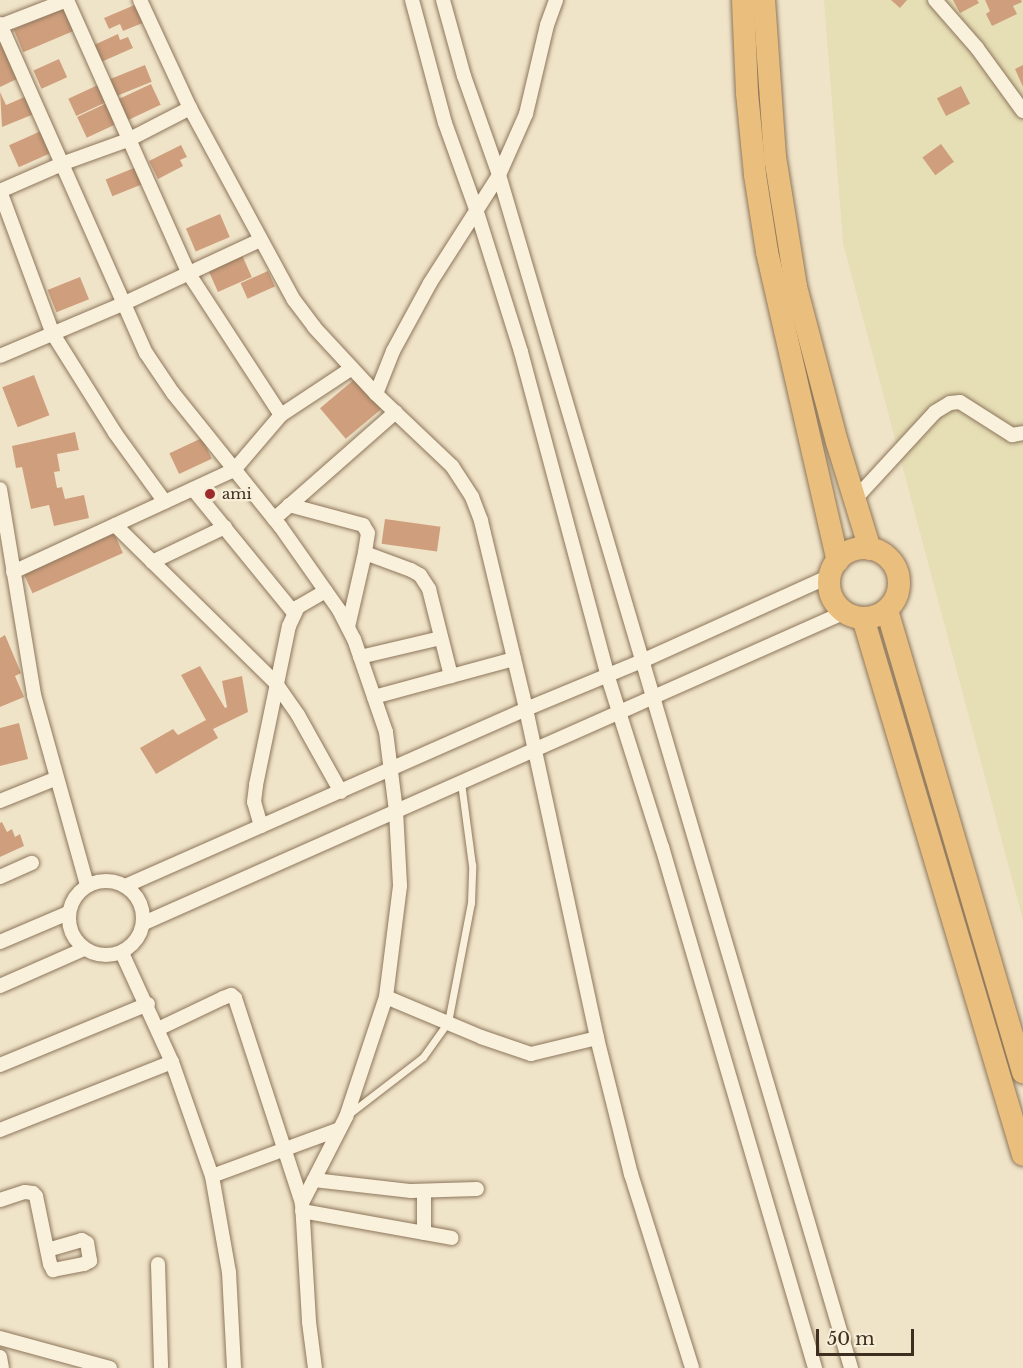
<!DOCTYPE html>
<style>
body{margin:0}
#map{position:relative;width:1023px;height:1368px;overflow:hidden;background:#f0e4c8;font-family:"Libre Baskerville",serif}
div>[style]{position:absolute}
.farmland>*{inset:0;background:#e6deb5}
.building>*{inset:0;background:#cf9f7d;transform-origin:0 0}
.roads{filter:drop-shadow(0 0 2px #8d765c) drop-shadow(0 0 2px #8d765c)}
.service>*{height:7px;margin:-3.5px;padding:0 3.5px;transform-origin:3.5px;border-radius:3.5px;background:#faf1dc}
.minor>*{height:14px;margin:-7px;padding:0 7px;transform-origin:7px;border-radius:7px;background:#faf1dc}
.minor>.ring{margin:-7px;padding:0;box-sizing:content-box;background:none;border:14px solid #faf1dc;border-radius:50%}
.trunk>*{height:22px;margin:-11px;padding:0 11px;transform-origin:11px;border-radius:11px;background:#eabe7c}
.trunk>.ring{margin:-11px;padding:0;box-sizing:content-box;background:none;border:22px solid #eabe7c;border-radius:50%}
.dots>*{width:16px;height:16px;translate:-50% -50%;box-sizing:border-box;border:3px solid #f7eed8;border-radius:50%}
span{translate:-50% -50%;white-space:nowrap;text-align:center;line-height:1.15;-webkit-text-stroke:4.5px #f7eed8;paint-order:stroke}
.poi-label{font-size:15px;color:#3d2e20}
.left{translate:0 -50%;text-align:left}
.scale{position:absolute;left:816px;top:1329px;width:98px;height:27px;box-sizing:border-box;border:3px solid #3d2e20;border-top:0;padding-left:8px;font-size:18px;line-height:21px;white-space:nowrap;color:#3d2e20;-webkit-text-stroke:4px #f7eed8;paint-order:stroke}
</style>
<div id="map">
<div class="farmland">
<div style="clip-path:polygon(824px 0,1023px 0,1023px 920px,843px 243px)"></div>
</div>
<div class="building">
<div style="clip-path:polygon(891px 0,907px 0,900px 8px)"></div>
<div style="clip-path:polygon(953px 0,977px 0,979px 3px,960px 13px)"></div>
<div style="clip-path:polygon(985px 0,1021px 0,1022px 2px,1013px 6px,1017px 14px,992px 26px,986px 14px,990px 11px)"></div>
<div style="clip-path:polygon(137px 4px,145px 22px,123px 31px,120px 24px,109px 29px,104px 18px)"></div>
<div style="left:66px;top:7px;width:25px;height:57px;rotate:67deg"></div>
<div style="clip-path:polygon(118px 34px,120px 40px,128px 37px,133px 48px,101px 62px,94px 45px)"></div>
<div style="clip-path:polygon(0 35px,19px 78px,0 87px)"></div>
<div style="left:59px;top:59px;width:20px;height:28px;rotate:66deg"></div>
<div style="left:145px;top:65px;width:18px;height:38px;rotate:68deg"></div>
<div style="clip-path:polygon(1023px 65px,1023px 87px,1015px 69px)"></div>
<div style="left:100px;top:84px;width:19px;height:35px;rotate:65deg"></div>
<div style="left:151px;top:84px;width:23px;height:36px;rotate:65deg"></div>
<div style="left:961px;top:86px;width:20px;height:27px;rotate:63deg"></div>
<div style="clip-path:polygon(0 92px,6px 105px,27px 96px,34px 114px,2px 127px)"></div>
<div style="left:107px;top:103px;width:23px;height:33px;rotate:65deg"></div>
<div style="left:41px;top:131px;width:24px;height:35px;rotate:66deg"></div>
<div style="left:941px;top:144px;width:22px;height:23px;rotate:54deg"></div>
<div style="clip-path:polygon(181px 145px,187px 157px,180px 160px,183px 166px,158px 179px,149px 161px)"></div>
<div style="left:139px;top:166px;width:18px;height:36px;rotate:68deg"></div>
<div style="left:220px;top:214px;width:25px;height:37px;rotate:67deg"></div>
<div style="left:242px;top:255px;width:24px;height:37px;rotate:66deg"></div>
<div style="left:268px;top:271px;width:17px;height:30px;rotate:66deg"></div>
<div style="left:80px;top:277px;width:24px;height:35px;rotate:68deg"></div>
<div style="left:34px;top:375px;width:43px;height:34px;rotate:69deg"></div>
<div style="left:356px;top:378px;width:40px;height:47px;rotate:50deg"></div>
<div style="clip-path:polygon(75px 432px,79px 450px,57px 454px,60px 471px,54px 472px,57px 488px,62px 487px,65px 499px,84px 495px,89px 518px,54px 526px,49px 505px,31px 509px,22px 467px,16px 468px,12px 446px)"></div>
<div style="left:202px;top:438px;width:23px;height:36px;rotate:65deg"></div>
<div style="left:385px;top:519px;width:56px;height:25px;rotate:8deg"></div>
<div style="left:114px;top:533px;width:22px;height:99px;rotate:66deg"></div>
<div style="clip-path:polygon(5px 635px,21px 673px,15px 676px,24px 697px,0 707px,0 638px)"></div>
<div style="clip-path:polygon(200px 666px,225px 708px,227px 707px,222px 681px,242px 676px,248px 712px,213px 729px,218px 738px,156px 774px,140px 748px,173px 729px,178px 735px,206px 720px,181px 675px)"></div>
<div style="clip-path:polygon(19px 723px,28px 759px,0 766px,0 728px)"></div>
<div style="clip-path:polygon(2px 822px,7px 832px,12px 829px,15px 837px,20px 834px,24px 846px,0 857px,0 823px)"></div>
</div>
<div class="roads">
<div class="service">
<div style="left:349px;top:1114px;width:93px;rotate:-37.6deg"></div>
<div style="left:423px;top:1057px;width:43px;rotate:-54.5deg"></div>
<div style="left:448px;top:1022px;width:121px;rotate:-79.1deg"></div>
<div style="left:471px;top:903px;width:38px;rotate:-88deg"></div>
<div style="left:472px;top:865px;width:83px;rotate:-97.6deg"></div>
</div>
<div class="minor">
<div style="left:67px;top:0;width:300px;rotate:66deg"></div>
<div style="left:189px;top:274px;width:168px;rotate:56.9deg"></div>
<div style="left:140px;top:0;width:119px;rotate:65.2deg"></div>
<div style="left:190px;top:108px;width:218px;rotate:61.6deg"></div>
<div style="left:294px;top:300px;width:34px;rotate:53deg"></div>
<div style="left:314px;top:327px;width:91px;rotate:47.2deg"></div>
<div style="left:376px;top:394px;width:105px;rotate:43.5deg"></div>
<div style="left:452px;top:466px;width:37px;rotate:57deg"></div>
<div style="left:472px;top:497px;width:26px;rotate:69deg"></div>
<div style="left:481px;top:521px;width:193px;rotate:76.5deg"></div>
<div style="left:526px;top:709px;width:337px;rotate:77.8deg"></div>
<div style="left:597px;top:1038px;width:140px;rotate:76deg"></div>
<div style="left:631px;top:1174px;width:203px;rotate:72.5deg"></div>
<div style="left:412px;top:0;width:127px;rotate:75deg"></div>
<div style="left:445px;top:123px;width:91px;rotate:70.2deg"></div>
<div style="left:476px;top:209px;width:150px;rotate:72.5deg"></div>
<div style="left:521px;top:352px;width:333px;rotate:75deg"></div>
<div style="left:607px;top:674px;width:182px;rotate:72.4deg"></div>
<div style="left:662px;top:847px;width:543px;rotate:73.63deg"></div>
<div style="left:443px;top:0;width:79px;rotate:74.6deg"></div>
<div style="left:464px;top:76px;width:105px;rotate:70.5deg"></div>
<div style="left:499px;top:175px;width:1244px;rotate:73.56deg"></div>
<div style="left:935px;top:0;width:64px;rotate:48.8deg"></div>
<div style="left:977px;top:48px;width:78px;rotate:53.9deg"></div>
<div style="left:0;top:24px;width:360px;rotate:66.1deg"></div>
<div style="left:146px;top:353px;width:48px;rotate:56deg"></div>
<div style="left:173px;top:393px;width:171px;rotate:51.2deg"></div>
<div style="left:280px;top:526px;width:103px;rotate:54.9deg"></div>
<div style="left:339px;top:610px;width:33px;rotate:63deg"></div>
<div style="left:354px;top:639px;width:98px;rotate:71deg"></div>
<div style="left:386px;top:732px;width:80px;rotate:82.8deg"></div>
<div style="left:396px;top:811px;width:75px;rotate:86.9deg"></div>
<div style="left:400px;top:886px;width:112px;rotate:97.2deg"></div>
<div style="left:386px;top:997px;width:126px;rotate:108.4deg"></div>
<div style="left:346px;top:1117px;width:97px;rotate:117.1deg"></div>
<div style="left:0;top:26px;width:72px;rotate:-21.2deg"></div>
<div style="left:0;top:191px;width:153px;rotate:69.7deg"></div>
<div style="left:53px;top:334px;width:117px;rotate:57.9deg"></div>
<div style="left:115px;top:433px;width:85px;rotate:54.1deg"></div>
<div style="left:0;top:191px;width:70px;rotate:-23.6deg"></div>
<div style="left:64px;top:163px;width:68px;rotate:-19.8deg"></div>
<div style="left:128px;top:140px;width:70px;rotate:-27.3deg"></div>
<div style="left:0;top:356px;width:136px;rotate:-23deg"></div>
<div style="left:125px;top:303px;width:149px;rotate:-25deg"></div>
<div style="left:376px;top:394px;width:46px;rotate:-68.4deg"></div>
<div style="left:393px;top:351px;width:77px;rotate:-61.4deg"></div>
<div style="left:430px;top:283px;width:128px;rotate:-57.4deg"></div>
<div style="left:499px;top:175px;width:67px;rotate:-66.1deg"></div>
<div style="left:526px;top:114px;width:91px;rotate:-76.7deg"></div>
<div style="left:547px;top:25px;width:27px;rotate:-70deg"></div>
<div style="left:0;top:489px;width:209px;rotate:80.6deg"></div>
<div style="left:34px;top:695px;width:197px;rotate:74.4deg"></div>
<div style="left:193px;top:489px;width:160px;rotate:50.8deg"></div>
<div style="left:855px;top:499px;width:118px;rotate:-47.4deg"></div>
<div style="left:935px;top:412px;width:17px;rotate:-31deg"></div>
<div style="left:950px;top:403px;width:10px;rotate:-6deg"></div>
<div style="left:960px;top:402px;width:62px;rotate:32.4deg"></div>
<div style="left:1012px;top:435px;width:11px;rotate:-10deg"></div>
<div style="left:289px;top:505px;width:77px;rotate:15.1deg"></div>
<div style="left:363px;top:525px;width:9px;rotate:58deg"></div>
<div style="left:368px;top:533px;width:20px;rotate:99deg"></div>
<div style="left:274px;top:519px;width:162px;rotate:-41.3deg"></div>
<div style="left:115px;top:525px;width:224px;rotate:44.5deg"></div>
<div style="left:275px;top:682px;width:40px;rotate:55.1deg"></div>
<div style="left:298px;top:715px;width:88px;rotate:60.8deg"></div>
<div style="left:152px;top:562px;width:81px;rotate:-25.6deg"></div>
<div style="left:13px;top:572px;width:243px;rotate:-24.8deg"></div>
<div style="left:234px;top:470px;width:72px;rotate:-49.5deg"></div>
<div style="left:281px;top:415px;width:85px;rotate:-33.5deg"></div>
<div style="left:348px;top:627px;width:76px;rotate:-77.1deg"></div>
<div style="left:365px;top:553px;width:49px;rotate:20.3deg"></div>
<div style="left:411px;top:570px;width:10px;rotate:29deg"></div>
<div style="left:420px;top:575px;width:17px;rotate:57deg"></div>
<div style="left:429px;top:589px;width:90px;rotate:75.8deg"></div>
<div style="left:360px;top:657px;width:83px;rotate:-13.2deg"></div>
<div style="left:374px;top:697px;width:145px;rotate:-15.2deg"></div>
<div style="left:0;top:801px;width:59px;rotate:-21.8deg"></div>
<div style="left:261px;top:826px;width:25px;rotate:-106deg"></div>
<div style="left:254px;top:802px;width:17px;rotate:-83deg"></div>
<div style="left:256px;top:785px;width:162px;rotate:-78.3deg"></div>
<div style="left:289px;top:626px;width:21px;rotate:-65deg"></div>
<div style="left:298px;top:607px;width:32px;rotate:-30deg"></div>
<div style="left:0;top:877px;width:35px;rotate:-24deg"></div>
<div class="ring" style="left:69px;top:881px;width:60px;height:60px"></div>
<div style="left:125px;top:886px;width:438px;rotate:-23.8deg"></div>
<div style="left:526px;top:709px;width:126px;rotate:-22.5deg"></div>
<div style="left:642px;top:661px;width:206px;rotate:-24.3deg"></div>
<div style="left:144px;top:923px;width:767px;rotate:-23.92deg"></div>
<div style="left:0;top:942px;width:74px;rotate:-23.1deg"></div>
<div style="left:122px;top:953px;width:120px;rotate:65.4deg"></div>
<div style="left:172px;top:1062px;width:121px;rotate:70.7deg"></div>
<div style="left:212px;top:1176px;width:97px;rotate:80deg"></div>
<div style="left:229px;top:1272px;width:96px;rotate:87deg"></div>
<div style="left:0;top:986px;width:92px;rotate:-23.8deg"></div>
<div style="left:386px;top:997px;width:103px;rotate:22.8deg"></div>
<div style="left:481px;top:1037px;width:53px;rotate:18.8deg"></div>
<div style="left:531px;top:1054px;width:68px;rotate:-13.6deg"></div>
<div style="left:158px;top:1029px;width:72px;rotate:-25.5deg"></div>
<div style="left:223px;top:998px;width:9px;rotate:-21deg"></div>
<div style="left:231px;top:995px;width:5px;rotate:37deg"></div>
<div style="left:235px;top:998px;width:216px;rotate:71.9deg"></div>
<div style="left:302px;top:1203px;width:119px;rotate:86.6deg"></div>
<div style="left:309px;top:1322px;width:46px;rotate:82.6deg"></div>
<div style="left:0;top:1065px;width:160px;rotate:-22.4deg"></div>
<div style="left:0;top:1130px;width:185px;rotate:-21.6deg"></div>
<div style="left:212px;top:1176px;width:136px;rotate:-20.2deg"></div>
<div style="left:314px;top:1180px;width:98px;rotate:6.5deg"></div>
<div style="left:411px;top:1191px;width:66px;rotate:-1.7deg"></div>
<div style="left:424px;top:1192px;width:41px;rotate:90deg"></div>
<div style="left:0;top:1200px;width:26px;rotate:-18deg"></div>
<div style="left:25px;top:1192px;width:8px;rotate:7deg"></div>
<div style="left:33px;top:1193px;width:4px;rotate:45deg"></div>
<div style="left:36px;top:1196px;width:69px;rotate:78.4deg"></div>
<div style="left:50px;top:1264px;width:7px;rotate:63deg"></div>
<div style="left:53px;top:1270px;width:32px;rotate:-11deg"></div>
<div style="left:84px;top:1264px;width:7px;rotate:-27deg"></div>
<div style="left:90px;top:1261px;width:18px;rotate:-99deg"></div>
<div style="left:87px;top:1243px;width:6px;rotate:-149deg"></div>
<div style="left:82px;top:1240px;width:36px;rotate:164deg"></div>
<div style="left:302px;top:1211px;width:152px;rotate:10.2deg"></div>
<div style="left:158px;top:1264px;width:104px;rotate:88.3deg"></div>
<div style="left:0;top:1338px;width:114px;rotate:15.3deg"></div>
<div style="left:0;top:1357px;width:11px;rotate:80deg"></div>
</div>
<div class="trunk">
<div style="left:743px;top:0;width:93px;rotate:87.5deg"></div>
<div style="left:747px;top:93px;width:82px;rotate:84.4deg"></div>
<div style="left:755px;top:175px;width:78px;rotate:81.1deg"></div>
<div style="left:767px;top:252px;width:317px;rotate:77.1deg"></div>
<div style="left:764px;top:0;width:157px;rotate:86deg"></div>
<div style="left:775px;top:157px;width:132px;rotate:80.8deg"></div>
<div style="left:796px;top:287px;width:160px;rotate:75.2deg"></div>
<div style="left:837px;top:442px;width:112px;rotate:72.9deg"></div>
<div class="ring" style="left:829px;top:548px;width:48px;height:48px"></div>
<div style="left:887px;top:610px;width:482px;rotate:73.6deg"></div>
<div style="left:863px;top:618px;width:560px;rotate:73.41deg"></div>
</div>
</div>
<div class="dots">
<div style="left:210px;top:494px;background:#9e2a2b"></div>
</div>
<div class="poi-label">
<span class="left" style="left:222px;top:494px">ami</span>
</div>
<div class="scale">50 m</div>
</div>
